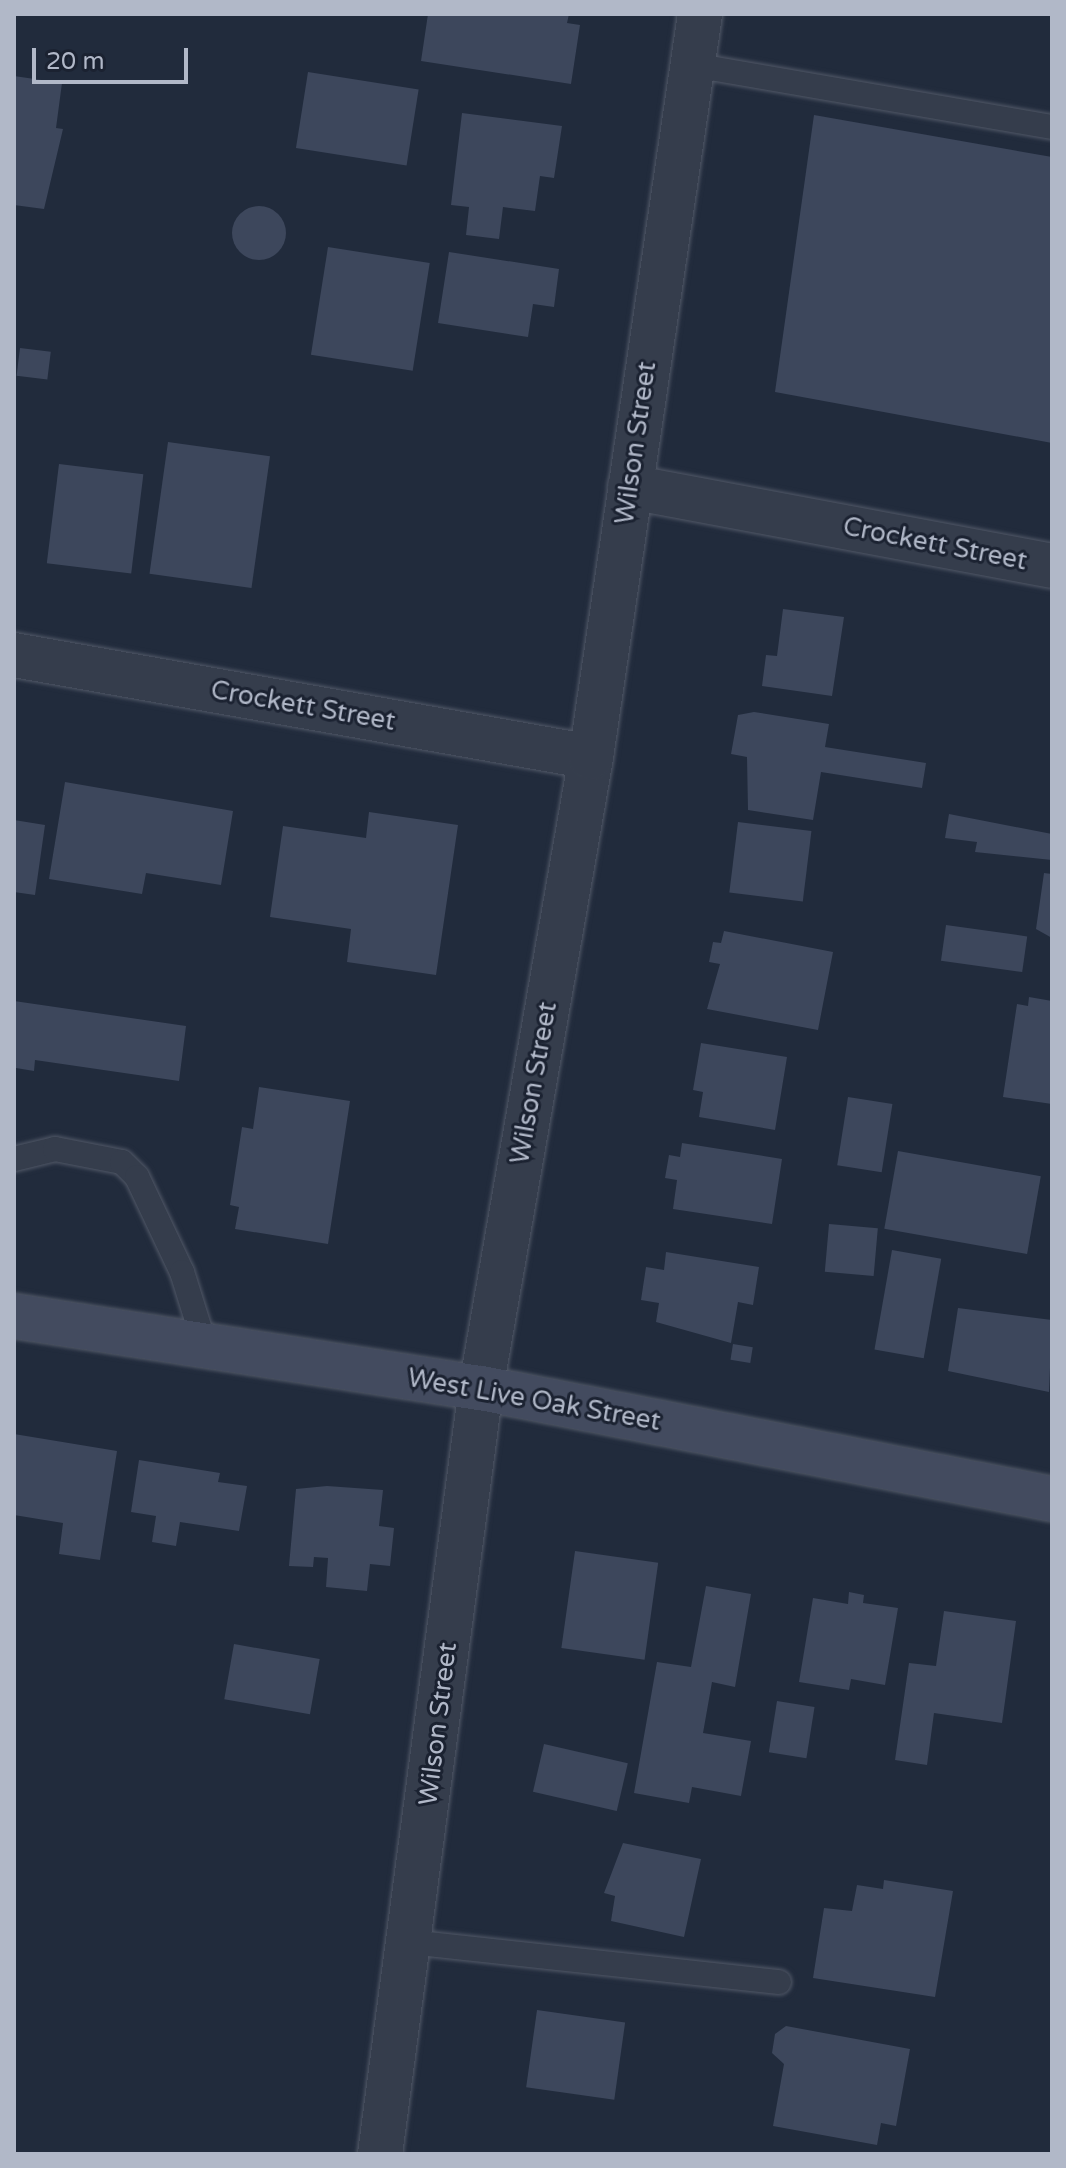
<!DOCTYPE html>
<style>
body{margin:0}
#map{position:relative;width:1066px;height:2168px;overflow:hidden;background:#212b3c;font-family:"Varela Round",sans-serif}
div>[style]{position:absolute}
.building>*{inset:0;background:#3d475c;transform-origin:0 0}
.round{border-radius:50%}
.roads{filter:drop-shadow(0 0 2px #515867) drop-shadow(0 0 2px #515867)}
.lane>*{height:24px;margin:-12px;padding:0 12px;transform-origin:12px;border-radius:12px;background:#353d4c}
.street>*{height:44px;margin:-22px;padding:0 22px;transform-origin:22px;border-radius:22px;background:#353d4c}
.secondary>*{height:44px;margin:-22px;padding:0 22px;transform-origin:22px;border-radius:22px;background:#434b5f}
span{translate:-50% -50%;white-space:nowrap;text-align:center;line-height:1.15;-webkit-text-stroke:6px #1b2231;paint-order:stroke}
.street-label{font-size:26px;color:#b1b8c8}
.frame{position:absolute;inset:0;border:16px solid #b1b8c8;pointer-events:none}
.scale{position:absolute;left:32px;top:48px;width:156px;height:36px;box-sizing:border-box;border:4px solid #b1b8c8;border-top:0;padding-left:10px;font-size:24px;line-height:28px;white-space:nowrap;color:#b1b8c8;-webkit-text-stroke:6px #1b2231;paint-order:stroke}
</style>
<div id="map">
<div class="building">
<div style="clip-path:polygon(428px 14px,569px 14px,567px 23px,580px 25px,571px 84px,421px 61px)"></div>
<div style="left:308px;top:72px;width:112px;height:77px;rotate:9deg"></div>
<div style="clip-path:polygon(14px 76px,62px 83px,56px 128px,63px 129px,44px 209px,14px 205px)"></div>
<div style="clip-path:polygon(462px 113px,562px 126px,554px 178px,540px 176px,535px 211px,503px 207px,499px 239px,466px 235px,469px 207px,451px 205px)"></div>
<div style="clip-path:polygon(814px 115px,1052px 157px,1052px 443px,775px 392px)"></div>
<div class="round" style="left:232px;top:206px;width:54px;height:54px"></div>
<div style="left:328px;top:247px;width:103px;height:109px;rotate:9deg"></div>
<div style="clip-path:polygon(449px 252px,559px 269px,554px 307px,533px 304px,528px 337px,438px 323px)"></div>
<div style="left:20px;top:348px;width:31px;height:28px;rotate:7deg"></div>
<div style="left:168px;top:442px;width:103px;height:133px;rotate:8deg"></div>
<div style="left:59px;top:464px;width:85px;height:100px;rotate:7deg"></div>
<div style="clip-path:polygon(783px 609px,844px 617px,832px 696px,762px 686px,766px 655px,777px 656px)"></div>
<div style="clip-path:polygon(754px 712px,829px 724px,825px 747px,926px 763px,922px 788px,821px 772px,813px 820px,748px 810px,747px 757px,731px 754px,738px 715px)"></div>
<div style="clip-path:polygon(65px 782px,233px 811px,221px 885px,146px 873px,142px 894px,49px 879px)"></div>
<div style="clip-path:polygon(369px 812px,458px 825px,436px 975px,347px 962px,351px 929px,270px 917px,283px 826px,366px 838px)"></div>
<div style="clip-path:polygon(949px 814px,1052px 834px,1052px 860px,975px 852px,977px 842px,945px 838px)"></div>
<div style="clip-path:polygon(14px 820px,45px 825px,35px 895px,14px 892px)"></div>
<div style="left:738px;top:822px;width:74px;height:71px;rotate:7deg"></div>
<div style="clip-path:polygon(1044px 873px,1052px 874px,1052px 938px,1036px 929px)"></div>
<div style="left:946px;top:925px;width:82px;height:36px;rotate:8deg"></div>
<div style="clip-path:polygon(724px 931px,833px 952px,818px 1030px,707px 1009px,720px 964px,709px 962px,713px 942px,721px 943px)"></div>
<div style="clip-path:polygon(1029px 997px,1052px 1001px,1052px 1104px,1003px 1097px,1017px 1004px,1028px 1006px)"></div>
<div style="clip-path:polygon(14px 1001px,186px 1026px,179px 1081px,35px 1060px,34px 1071px,16px 1068px)"></div>
<div style="clip-path:polygon(701px 1043px,787px 1057px,775px 1130px,699px 1117px,703px 1092px,693px 1090px)"></div>
<div style="clip-path:polygon(259px 1087px,350px 1101px,328px 1244px,235px 1229px,239px 1207px,230px 1205px,242px 1127px,253px 1129px)"></div>
<div style="left:848px;top:1097px;width:45px;height:69px;rotate:9deg"></div>
<div style="clip-path:polygon(682px 1143px,782px 1159px,772px 1224px,673px 1209px,677px 1180px,665px 1178px,669px 1155px,680px 1157px)"></div>
<div style="left:898px;top:1151px;width:145px;height:79px;rotate:10deg"></div>
<div style="left:829px;top:1224px;width:49px;height:48px;rotate:5deg"></div>
<div style="left:892px;top:1250px;width:50px;height:101px;rotate:10deg"></div>
<div style="clip-path:polygon(666px 1252px,759px 1267px,753px 1305px,738px 1302px,731px 1343px,656px 1322px,659px 1303px,641px 1300px,646px 1267px,664px 1270px)"></div>
<div style="clip-path:polygon(958px 1308px,1052px 1320px,1049px 1392px,948px 1371px)"></div>
<div style="left:733px;top:1344px;width:20px;height:16px;rotate:9deg"></div>
<div style="clip-path:polygon(14px 1434px,117px 1451px,100px 1560px,59px 1554px,63px 1523px,14px 1515px)"></div>
<div style="clip-path:polygon(139px 1460px,220px 1473px,218px 1482px,247px 1486px,239px 1531px,180px 1522px,176px 1546px,152px 1542px,156px 1516px,131px 1512px)"></div>
<div style="clip-path:polygon(327px 1486px,383px 1490px,379px 1526px,394px 1528px,390px 1566px,370px 1564px,367px 1591px,326px 1587px,328px 1558px,314px 1557px,313px 1567px,289px 1566px,296px 1489px)"></div>
<div style="left:575px;top:1551px;width:84px;height:98px;rotate:8deg"></div>
<div style="clip-path:polygon(706px 1586px,751px 1594px,735px 1687px,712px 1682px,703px 1733px,751px 1741px,741px 1796px,692px 1787px,689px 1803px,634px 1793px,657px 1662px,691px 1667px)"></div>
<div style="clip-path:polygon(849px 1592px,864px 1595px,863px 1603px,898px 1608px,885px 1685px,851px 1679px,849px 1690px,799px 1682px,813px 1598px,848px 1604px)"></div>
<div style="clip-path:polygon(944px 1611px,1016px 1621px,1002px 1723px,934px 1713px,927px 1765px,895px 1760px,909px 1663px,936px 1666px)"></div>
<div style="left:234px;top:1644px;width:87px;height:56px;rotate:10deg"></div>
<div style="left:777px;top:1701px;width:38px;height:52px;rotate:9deg"></div>
<div style="left:544px;top:1744px;width:86px;height:49px;rotate:13deg"></div>
<div style="clip-path:polygon(623px 1843px,701px 1859px,684px 1937px,611px 1921px,615px 1896px,604px 1893px)"></div>
<div style="clip-path:polygon(884px 1880px,953px 1891px,935px 1997px,813px 1978px,824px 1908px,852px 1911px,857px 1885px,883px 1889px)"></div>
<div style="left:537px;top:2010px;width:89px;height:78px;rotate:8deg"></div>
<div style="clip-path:polygon(786px 2026px,910px 2049px,896px 2126px,881px 2123px,877px 2145px,773px 2126px,784px 2064px,772px 2053px,775px 2034px)"></div>
</div>
<div class="roads">
<div class="lane">
<div style="left:693px;top:65px;width:364px;rotate:9.8deg"></div>
<div style="left:14px;top:1159px;width:42px;rotate:-13.7deg"></div>
<div style="left:55px;top:1149px;width:68px;rotate:11deg"></div>
<div style="left:122px;top:1162px;width:21px;rotate:45deg"></div>
<div style="left:137px;top:1177px;width:105px;rotate:64.7deg"></div>
<div style="left:182px;top:1272px;width:77px;rotate:72.7deg"></div>
<div style="left:410px;top:1942px;width:371px;rotate:6.2deg"></div>
</div>
<div class="street">
<div style="left:630px;top:487px;width:429px;rotate:10.6deg"></div>
<div style="left:14px;top:655px;width:586px;rotate:10.02deg"></div>
<div style="left:380px;top:2154px;width:773px;rotate:-82.49deg"></div>
<div style="left:481px;top:1388px;width:641px;rotate:-80.11deg"></div>
<div style="left:591px;top:757px;width:751px;rotate:-81.65deg"></div>
</div>
<div class="secondary">
<div style="left:14px;top:1316px;width:473px;rotate:8.8deg"></div>
<div style="left:481px;top:1388px;width:582px;rotate:11deg"></div>
</div>
</div>
<div class="street-label">
<span style="left:636px;top:443px;rotate:-82deg">Wilson Street</span>
<span style="left:935px;top:544px;rotate:11deg">Crockett Street</span>
<span style="left:303px;top:706px;rotate:10deg">Crockett Street</span>
<span style="left:534px;top:1083px;rotate:-80deg">Wilson Street</span>
<span style="left:534px;top:1400px;rotate:10deg">West Live Oak Street</span>
<span style="left:438px;top:1724px;rotate:-83deg">Wilson Street</span>
</div>
<div class="frame"></div>
<div class="scale">20 m</div>
</div>
